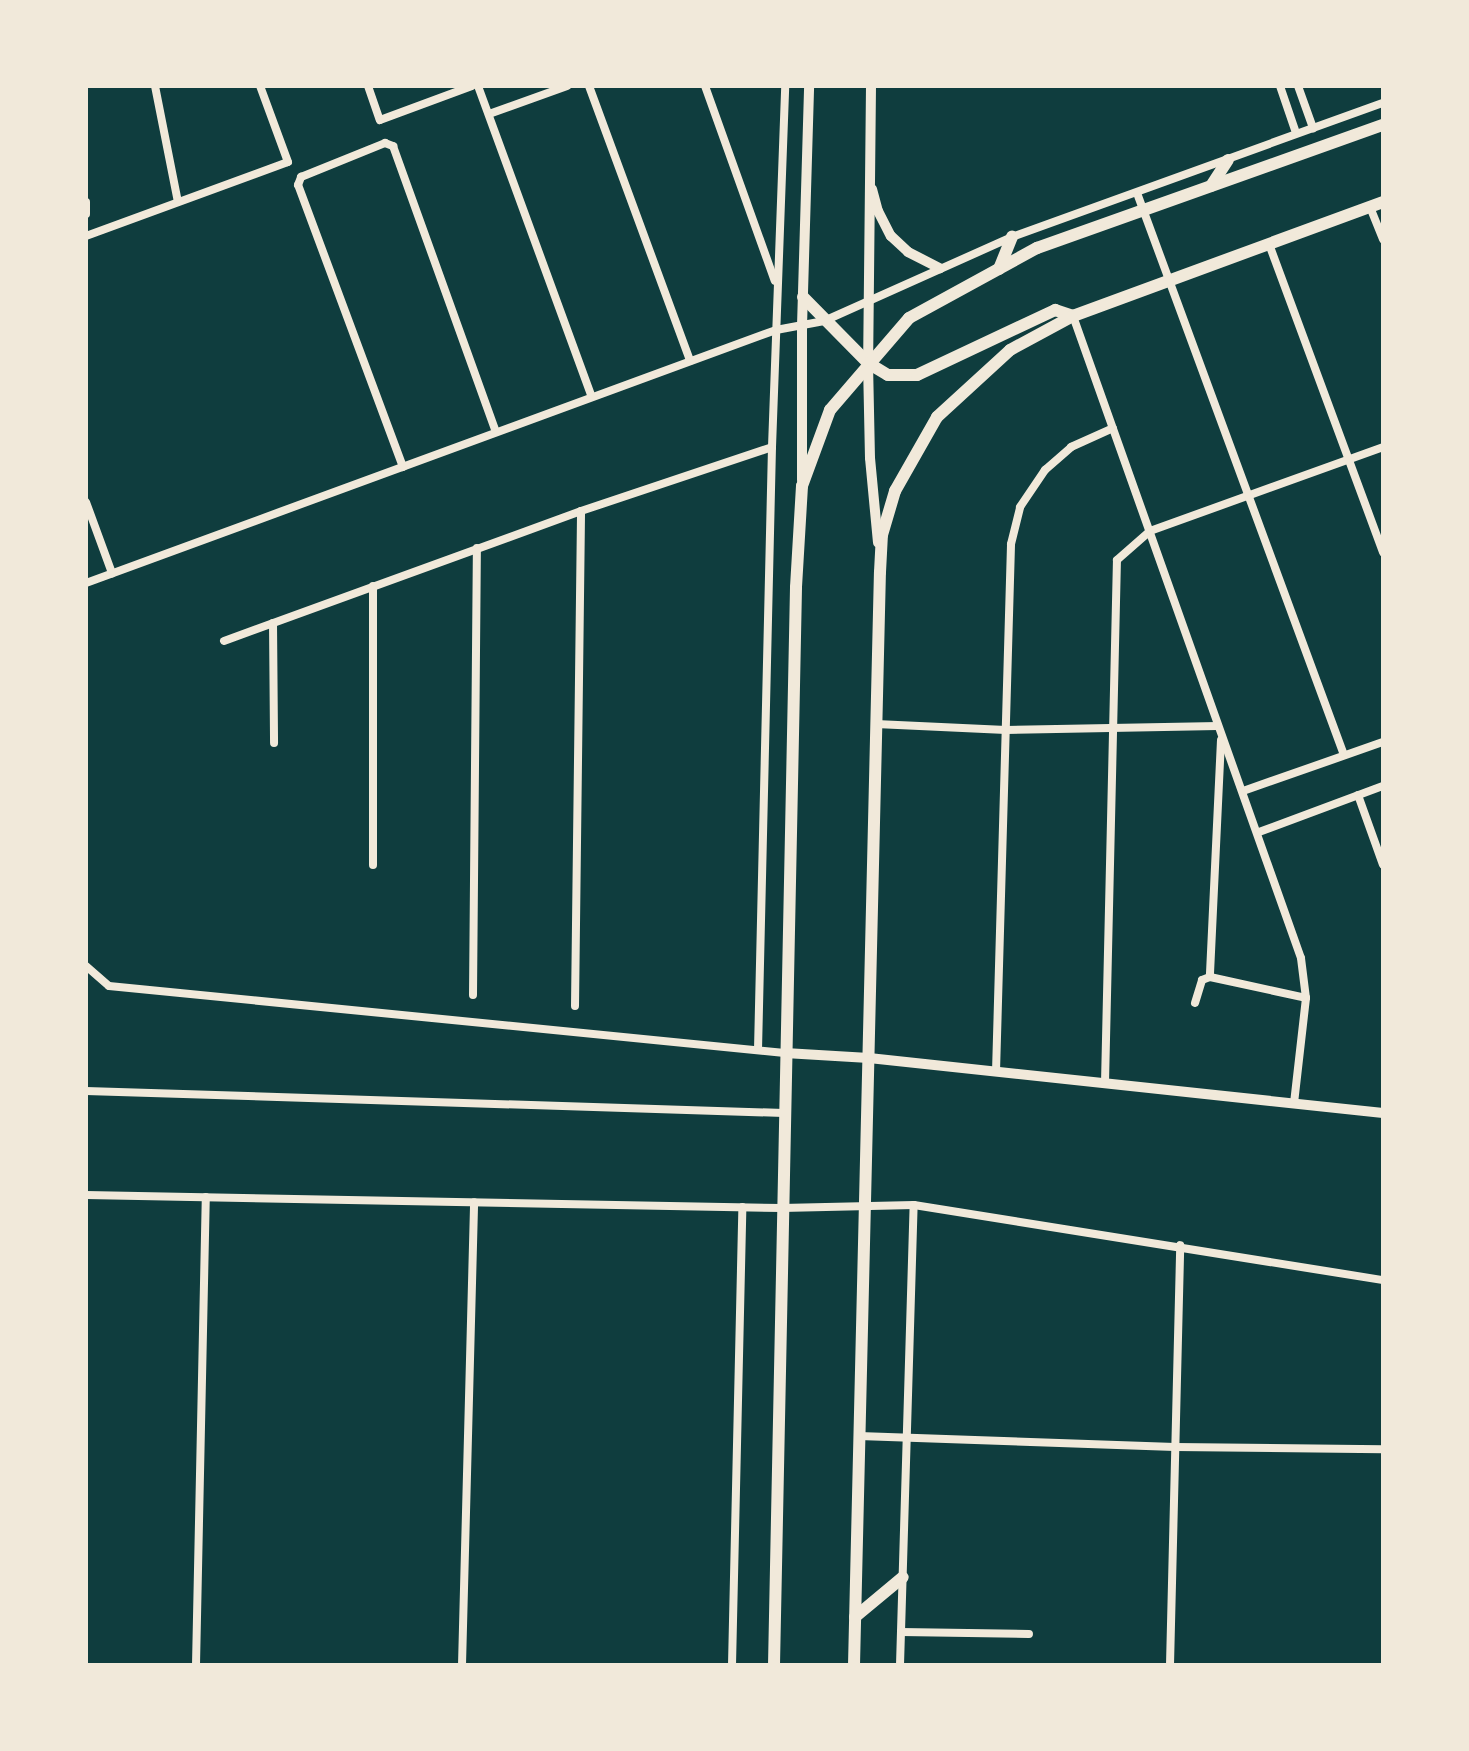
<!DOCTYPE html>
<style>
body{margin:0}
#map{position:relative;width:1469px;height:1751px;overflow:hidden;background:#0f3d3e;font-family:Mulish,sans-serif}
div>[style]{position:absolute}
.minor>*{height:8px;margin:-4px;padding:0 4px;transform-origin:4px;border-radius:4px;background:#f1e9da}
.tertiary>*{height:10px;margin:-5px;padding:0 5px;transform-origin:5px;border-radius:5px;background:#f1e9da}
.primary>*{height:12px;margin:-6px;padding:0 6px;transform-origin:6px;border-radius:6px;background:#f1e9da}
span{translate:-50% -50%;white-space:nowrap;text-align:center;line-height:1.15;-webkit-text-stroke:7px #f1e9da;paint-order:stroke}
.frame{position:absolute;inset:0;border:88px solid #f1e9da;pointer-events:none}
</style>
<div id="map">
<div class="minor">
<div style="left:155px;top:86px;width:118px;rotate:78.8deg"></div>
<div style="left:368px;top:86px;width:36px;rotate:71deg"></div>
<div style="left:380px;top:120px;width:98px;rotate:-20.3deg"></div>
<div style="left:478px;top:86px;width:331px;rotate:69.9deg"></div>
<div style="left:589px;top:86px;width:293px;rotate:69.8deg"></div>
<div style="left:705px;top:86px;width:207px;rotate:70.3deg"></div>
<div style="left:1280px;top:86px;width:50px;rotate:71.2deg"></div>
<div style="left:1298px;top:86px;width:45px;rotate:70.3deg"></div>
<div style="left:489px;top:114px;width:83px;rotate:-19.7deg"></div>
<div style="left:1137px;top:193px;width:599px;rotate:69.78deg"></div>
<div style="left:86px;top:202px;width:12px;rotate:90deg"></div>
<div style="left:1370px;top:207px;width:35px;rotate:68deg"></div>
<div style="left:86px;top:236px;width:215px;rotate:-20.1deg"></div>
<div style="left:288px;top:162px;width:81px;rotate:-110.2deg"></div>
<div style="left:1269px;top:244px;width:329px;rotate:69.7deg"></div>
<div style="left:1073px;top:316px;width:681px;rotate:70.45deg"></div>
<div style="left:1301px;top:958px;width:40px;rotate:82.9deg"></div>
<div style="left:1306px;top:998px;width:106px;rotate:96.5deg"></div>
<div style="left:403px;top:467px;width:301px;rotate:-110.4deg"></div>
<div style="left:298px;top:185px;width:9px;rotate:-69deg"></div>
<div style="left:301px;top:177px;width:91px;rotate:-22deg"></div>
<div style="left:385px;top:143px;width:9px;rotate:21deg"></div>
<div style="left:393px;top:146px;width:304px;rotate:70.2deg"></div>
<div style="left:86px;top:502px;width:76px;rotate:69.9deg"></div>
<div style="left:86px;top:583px;width:735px;rotate:-20.14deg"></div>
<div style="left:776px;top:330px;width:49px;rotate:-10.6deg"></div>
<div style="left:824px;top:321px;width:206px;rotate:-24.1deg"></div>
<div style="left:1012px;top:237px;width:394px;rotate:-19.9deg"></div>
<div style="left:273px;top:623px;width:120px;rotate:89.5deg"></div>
<div style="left:224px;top:641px;width:380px;rotate:-20deg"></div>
<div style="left:581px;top:511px;width:201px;rotate:-18.5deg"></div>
<div style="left:876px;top:724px;width:130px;rotate:2.6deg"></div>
<div style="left:1006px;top:730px;width:212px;rotate:-1.1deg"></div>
<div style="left:1221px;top:740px;width:237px;rotate:92.7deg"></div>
<div style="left:1210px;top:977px;width:98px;rotate:12.3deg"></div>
<div style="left:1243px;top:791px;width:148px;rotate:-19.3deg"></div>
<div style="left:1358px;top:795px;width:74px;rotate:70.3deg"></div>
<div style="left:1259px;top:832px;width:132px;rotate:-20.4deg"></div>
<div style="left:373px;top:865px;width:279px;rotate:-90deg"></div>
<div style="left:86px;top:966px;width:30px;rotate:41deg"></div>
<div style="left:109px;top:986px;width:679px;rotate:5.66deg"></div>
<div style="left:473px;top:995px;width:447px;rotate:-89.5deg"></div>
<div style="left:1195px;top:1003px;width:24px;rotate:-73deg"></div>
<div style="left:1202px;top:980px;width:9px;rotate:-21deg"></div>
<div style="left:575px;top:1006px;width:495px;rotate:-89.3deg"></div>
<div style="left:758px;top:1050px;width:603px;rotate:-88.67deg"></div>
<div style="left:772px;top:447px;width:361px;rotate:-87.9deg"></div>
<div style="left:996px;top:1072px;width:528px;rotate:-88.37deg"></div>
<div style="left:1011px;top:544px;width:38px;rotate:-76deg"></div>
<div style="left:1020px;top:507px;width:45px;rotate:-56deg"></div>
<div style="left:1045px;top:470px;width:35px;rotate:-41deg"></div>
<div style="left:1071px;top:447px;width:46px;rotate:-24.3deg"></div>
<div style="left:1105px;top:1083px;width:523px;rotate:-88.69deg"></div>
<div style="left:1117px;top:560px;width:44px;rotate:-41.3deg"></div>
<div style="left:1150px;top:531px;width:248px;rotate:-19.8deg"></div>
<div style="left:86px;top:1091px;width:698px;rotate:1.81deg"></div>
<div style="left:86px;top:1195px;width:696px;rotate:1.07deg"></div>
<div style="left:782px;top:1208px;width:132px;rotate:-1.3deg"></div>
<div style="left:914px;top:1205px;width:475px;rotate:9.1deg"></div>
<div style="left:859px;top:1436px;width:316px;rotate:2deg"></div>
<div style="left:1175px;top:1447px;width:208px;rotate:0.6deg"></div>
<div style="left:901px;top:1632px;width:128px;rotate:0.9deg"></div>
<div style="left:196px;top:1665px;width:468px;rotate:-88.8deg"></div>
<div style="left:462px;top:1665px;width:463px;rotate:-88.5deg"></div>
<div style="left:732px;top:1665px;width:458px;rotate:-88.7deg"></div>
<div style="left:900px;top:1665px;width:460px;rotate:-88.3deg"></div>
<div style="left:1170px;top:1665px;width:420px;rotate:-88.6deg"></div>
</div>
<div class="tertiary">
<div style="left:871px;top:86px;width:277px;rotate:90.6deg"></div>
<div style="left:868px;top:363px;width:95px;rotate:88.8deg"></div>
<div style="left:870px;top:458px;width:85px;rotate:84.6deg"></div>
<div style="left:872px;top:189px;width:23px;rotate:75deg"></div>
<div style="left:878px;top:211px;width:28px;rotate:63deg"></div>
<div style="left:891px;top:236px;width:23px;rotate:43deg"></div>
<div style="left:908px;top:252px;width:36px;rotate:27deg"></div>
<div style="left:802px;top:480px;width:154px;rotate:-90deg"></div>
<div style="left:802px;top:326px;width:240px;rotate:-88.3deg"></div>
<div style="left:785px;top:1053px;width:84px;rotate:3.4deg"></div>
<div style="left:869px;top:1058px;width:517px;rotate:6.11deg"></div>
</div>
<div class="primary">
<div style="left:1211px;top:186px;width:31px;rotate:-57deg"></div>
<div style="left:999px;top:269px;width:35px;rotate:-68deg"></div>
<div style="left:803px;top:297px;width:93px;rotate:45.4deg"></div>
<div style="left:868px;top:363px;width:23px;rotate:31deg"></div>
<div style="left:888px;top:375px;width:29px"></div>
<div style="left:917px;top:375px;width:153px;rotate:-25.2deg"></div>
<div style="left:1055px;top:310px;width:19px;rotate:18deg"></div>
<div style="left:855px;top:1617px;width:62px;rotate:-39.8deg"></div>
<div style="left:774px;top:1665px;width:1078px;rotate:-88.83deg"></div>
<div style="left:796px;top:587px;width:101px;rotate:-86.6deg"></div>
<div style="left:802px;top:486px;width:81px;rotate:-69.8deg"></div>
<div style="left:830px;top:410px;width:121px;rotate:-49.3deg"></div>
<div style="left:909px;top:318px;width:146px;rotate:-28.7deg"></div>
<div style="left:1037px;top:248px;width:367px;rotate:-19.6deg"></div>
<div style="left:854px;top:1665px;width:1093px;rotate:-88.64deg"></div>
<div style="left:880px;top:572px;width:37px;rotate:-87deg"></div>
<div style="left:882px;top:535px;width:46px;rotate:-73.5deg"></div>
<div style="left:895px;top:491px;width:85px;rotate:-60.4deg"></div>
<div style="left:937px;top:417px;width:99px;rotate:-42.5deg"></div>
<div style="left:1010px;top:350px;width:72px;rotate:-28.4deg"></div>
<div style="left:1073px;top:316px;width:330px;rotate:-20.2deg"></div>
</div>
<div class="frame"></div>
</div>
